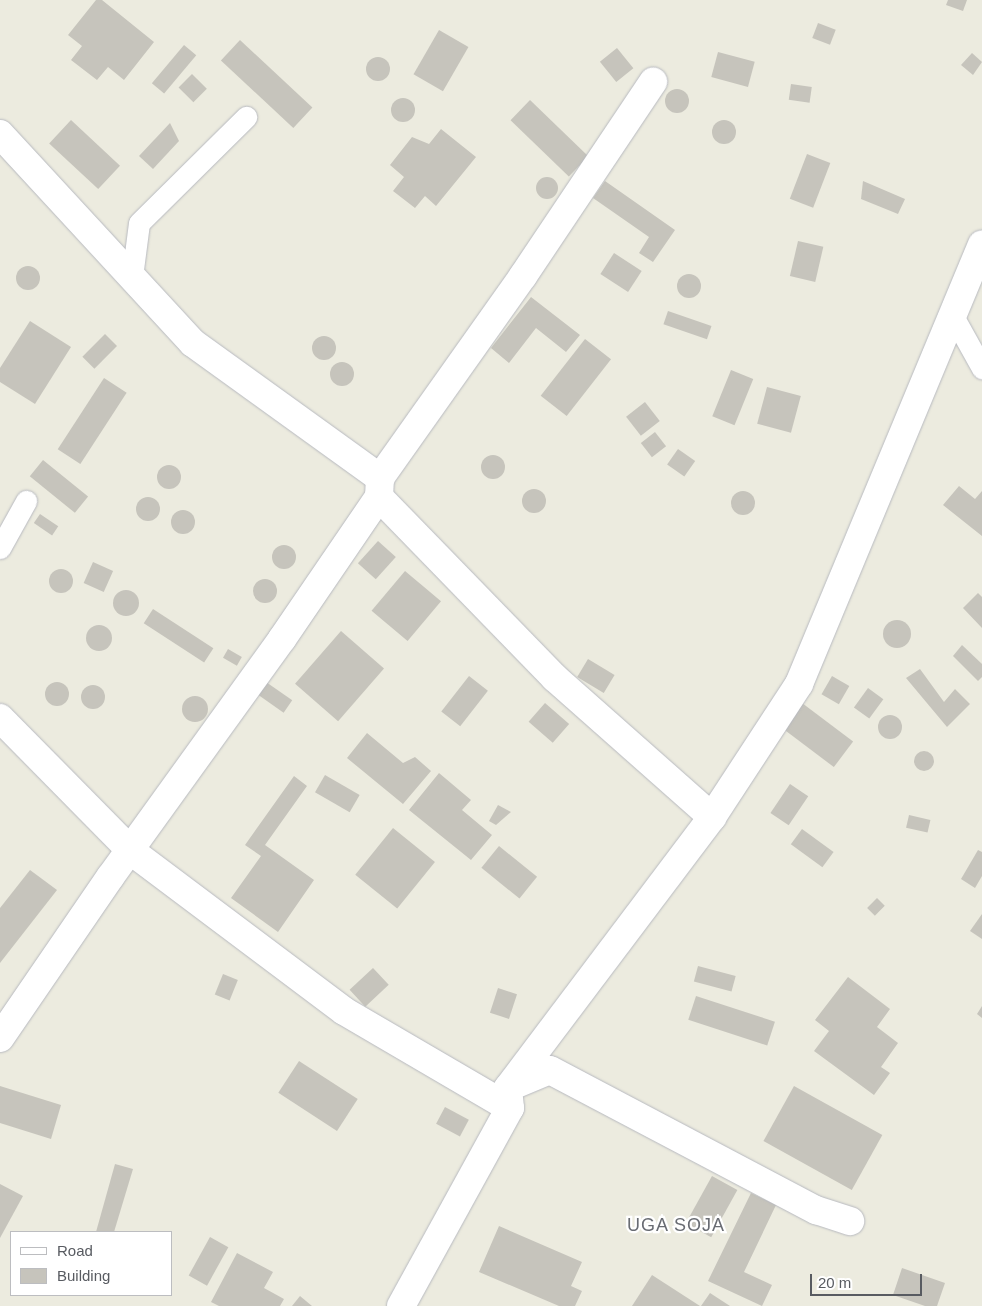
<!DOCTYPE html>
<style>
body{margin:0}
#map{position:relative;width:982px;height:1306px;overflow:hidden;background:#ecebdf;font-family:Helvetica,sans-serif}
div>[style]{position:absolute}
.building>*{inset:0;background:#c6c4bc;transform-origin:0 0}
.round{border-radius:50%}
.roads{filter:drop-shadow(0 0 1px #b7b9bf) drop-shadow(0 0 1px #b7b9bf)}
.lane>*{height:21px;margin:-10.5px;padding:0 10.5px;transform-origin:10.5px;border-radius:10.5px;background:#fff}
.street>*{height:28px;margin:-14px;padding:0 14px;transform-origin:14px;border-radius:14px;background:#fff}
span{translate:-50% -50%;white-space:nowrap;text-align:center;line-height:1.15;-webkit-text-stroke:4.5px #fff;paint-order:stroke}
.quarter-label{font-size:18px;color:#696c73;letter-spacing:1px}
.legend{position:absolute;left:10px;top:1231px;width:162px;height:65px;box-sizing:border-box;background:#fff;border:1px solid #bcbdc0;margin:0;padding:6px 9px;list-style:none;font-size:15px;color:#585b61}
.legend li{display:flex;align-items:center;gap:10px;height:25px}
.legend b{width:25px;border:1px solid #bcbdc0}
.scale{position:absolute;left:810px;top:1274px;width:112px;height:22px;box-sizing:border-box;border:2px solid #585b61;border-top:0;padding-left:6px;font-size:15px;line-height:18px;white-space:nowrap;color:#585b61;-webkit-text-stroke:4px #fff;paint-order:stroke}
</style>
<div id="map">
<div class="building">
<div style="clip-path:polygon(96px 0,102px 0,154px 42px,124px 80px,108px 67px,97px 80px,71px 60px,82px 46px,68px 35px)"></div>
<div style="clip-path:polygon(948px 0,967px 0,963px 11px,946px 5px)"></div>
<div style="left:818px;top:23px;width:19px;height:16px;rotate:21deg"></div>
<div style="left:439px;top:30px;width:34px;height:51px;rotate:30deg"></div>
<div style="left:240px;top:40px;width:99px;height:28px;rotate:43deg"></div>
<div style="left:184px;top:45px;width:16px;height:50px;rotate:40deg"></div>
<div style="left:617px;top:48px;width:26px;height:22px;rotate:51deg"></div>
<div style="left:718px;top:52px;width:38px;height:26px;rotate:15deg"></div>
<div style="clip-path:polygon(972px 53px,982px 62px,973px 75px,961px 65px)"></div>
<div class="round" style="left:366px;top:57px;width:24px;height:24px"></div>
<div style="left:192px;top:74px;width:21px;height:19px;rotate:45deg"></div>
<div style="left:791px;top:84px;width:21px;height:16px;rotate:8deg"></div>
<div class="round" style="left:665px;top:89px;width:24px;height:24px"></div>
<div class="round" style="left:391px;top:98px;width:24px;height:24px"></div>
<div style="left:530px;top:100px;width:81px;height:28px;rotate:44deg"></div>
<div style="left:71px;top:120px;width:67px;height:32px;rotate:43deg"></div>
<div class="round" style="left:712px;top:120px;width:24px;height:24px"></div>
<div style="clip-path:polygon(170px 123px,179px 141px,153px 169px,139px 156px)"></div>
<div style="clip-path:polygon(441px 129px,476px 157px,436px 206px,425px 196px,415px 208px,393px 191px,404px 177px,390px 165px,412px 137px,429px 144px)"></div>
<div style="left:807px;top:154px;width:25px;height:48px;rotate:21deg"></div>
<div class="round" style="left:536px;top:177px;width:22px;height:22px"></div>
<div style="clip-path:polygon(605px 181px,675px 230px,653px 262px,639px 253px,649px 237px,593px 198px)"></div>
<div style="clip-path:polygon(863px 181px,905px 199px,898px 214px,861px 199px)"></div>
<div style="left:798px;top:241px;width:26px;height:36px;rotate:13deg"></div>
<div style="left:614px;top:253px;width:33px;height:25px;rotate:33deg"></div>
<div class="round" style="left:16px;top:266px;width:24px;height:24px"></div>
<div class="round" style="left:677px;top:274px;width:24px;height:24px"></div>
<div style="clip-path:polygon(531px 297px,580px 335px,566px 352px,536px 328px,509px 363px,491px 348px)"></div>
<div style="left:668px;top:311px;width:46px;height:14px;rotate:19deg"></div>
<div style="clip-path:polygon(30px 321px,71px 347px,35px 404px,0 382px,0 368px)"></div>
<div style="left:105px;top:334px;width:17px;height:32px;rotate:45deg"></div>
<div class="round" style="left:312px;top:336px;width:24px;height:24px"></div>
<div style="left:585px;top:339px;width:33px;height:72px;rotate:38deg"></div>
<div class="round" style="left:330px;top:362px;width:24px;height:24px"></div>
<div style="left:731px;top:370px;width:24px;height:50px;rotate:22deg"></div>
<div style="left:104px;top:378px;width:27px;height:85px;rotate:33deg"></div>
<div style="left:767px;top:387px;width:35px;height:38px;rotate:15deg"></div>
<div style="left:645px;top:402px;width:24px;height:24px;rotate:52deg"></div>
<div style="left:655px;top:432px;width:18px;height:18px;rotate:52deg"></div>
<div style="left:678px;top:449px;width:21px;height:19px;rotate:35deg"></div>
<div class="round" style="left:481px;top:455px;width:24px;height:24px"></div>
<div style="left:43px;top:460px;width:58px;height:21px;rotate:39deg"></div>
<div class="round" style="left:157px;top:465px;width:24px;height:24px"></div>
<div style="clip-path:polygon(959px 486px,975px 499px,982px 491px,982px 536px,943px 505px)"></div>
<div class="round" style="left:522px;top:489px;width:24px;height:24px"></div>
<div class="round" style="left:731px;top:491px;width:24px;height:24px"></div>
<div class="round" style="left:136px;top:497px;width:24px;height:24px"></div>
<div class="round" style="left:171px;top:510px;width:24px;height:24px"></div>
<div style="left:40px;top:514px;width:22px;height:11px;rotate:34deg"></div>
<div style="left:378px;top:541px;width:24px;height:30px;rotate:42deg"></div>
<div class="round" style="left:272px;top:545px;width:24px;height:24px"></div>
<div style="left:93px;top:562px;width:22px;height:23px;rotate:24deg"></div>
<div class="round" style="left:49px;top:569px;width:24px;height:24px"></div>
<div style="left:405px;top:571px;width:47px;height:52px;rotate:40deg"></div>
<div class="round" style="left:253px;top:579px;width:24px;height:24px"></div>
<div class="round" style="left:113px;top:590px;width:26px;height:26px"></div>
<div style="clip-path:polygon(978px 593px,982px 597px,982px 628px,963px 608px)"></div>
<div style="left:153px;top:609px;width:72px;height:17px;rotate:33deg"></div>
<div class="round" style="left:883px;top:620px;width:28px;height:28px"></div>
<div class="round" style="left:86px;top:625px;width:26px;height:26px"></div>
<div style="left:341px;top:631px;width:57px;height:70px;rotate:41deg"></div>
<div style="clip-path:polygon(962px 645px,982px 664px,982px 677px,978px 681px,953px 656px)"></div>
<div style="left:228px;top:649px;width:16px;height:10px;rotate:30deg"></div>
<div style="left:588px;top:659px;width:31px;height:21px;rotate:31deg"></div>
<div style="clip-path:polygon(920px 669px,944px 702px,955px 689px,970px 704px,947px 727px,906px 678px)"></div>
<div style="left:469px;top:676px;width:24px;height:45px;rotate:38deg"></div>
<div style="left:832px;top:676px;width:20px;height:21px;rotate:30deg"></div>
<div style="left:266px;top:682px;width:32px;height:15px;rotate:35deg"></div>
<div class="round" style="left:45px;top:682px;width:24px;height:24px"></div>
<div class="round" style="left:81px;top:685px;width:24px;height:24px"></div>
<div style="left:868px;top:688px;width:19px;height:24px;rotate:36deg"></div>
<div class="round" style="left:182px;top:696px;width:26px;height:26px"></div>
<div style="left:545px;top:703px;width:32px;height:25px;rotate:41deg"></div>
<div style="left:802px;top:703px;width:64px;height:32px;rotate:37deg"></div>
<div class="round" style="left:878px;top:715px;width:24px;height:24px"></div>
<div style="clip-path:polygon(367px 733px,403px 763px,415px 757px,431px 771px,403px 804px,347px 758px)"></div>
<div class="round" style="left:914px;top:751px;width:20px;height:20px"></div>
<div style="clip-path:polygon(439px 773px,471px 800px,462px 810px,492px 835px,471px 860px,409px 810px)"></div>
<div style="left:325px;top:775px;width:40px;height:20px;rotate:30deg"></div>
<div style="clip-path:polygon(294px 776px,307px 786px,265px 845px,314px 880px,278px 932px,231px 898px,261px 856px,245px 845px)"></div>
<div style="left:790px;top:784px;width:22px;height:35px;rotate:34deg"></div>
<div style="clip-path:polygon(498px 805px,511px 812px,496px 825px,489px 821px)"></div>
<div style="left:909px;top:815px;width:22px;height:13px;rotate:13deg"></div>
<div style="left:393px;top:828px;width:54px;height:60px;rotate:39deg"></div>
<div style="left:802px;top:829px;width:39px;height:19px;rotate:36deg"></div>
<div style="left:499px;top:846px;width:49px;height:28px;rotate:39deg"></div>
<div style="clip-path:polygon(978px 850px,982px 852px,982px 876px,975px 888px,961px 879px)"></div>
<div style="clip-path:polygon(30px 870px,57px 890px,0 963px,0 908px)"></div>
<div style="left:877px;top:898px;width:11px;height:14px;rotate:45deg"></div>
<div style="clip-path:polygon(982px 914px,982px 939px,970px 931px)"></div>
<div style="left:698px;top:966px;width:39px;height:16px;rotate:15deg"></div>
<div style="left:373px;top:968px;width:23px;height:32px;rotate:47deg"></div>
<div style="left:223px;top:974px;width:16px;height:22px;rotate:22deg"></div>
<div style="clip-path:polygon(848px 977px,890px 1009px,877px 1027px,898px 1043px,881px 1067px,890px 1073px,874px 1095px,814px 1051px,829px 1031px,815px 1020px)"></div>
<div style="left:498px;top:988px;width:20px;height:26px;rotate:18deg"></div>
<div style="left:696px;top:996px;width:83px;height:25px;rotate:18deg"></div>
<div style="clip-path:polygon(982px 1006px,982px 1018px,977px 1014px)"></div>
<div style="left:299px;top:1061px;width:70px;height:38px;rotate:33deg"></div>
<div style="clip-path:polygon(0 1086px,61px 1105px,51px 1139px,0 1123px)"></div>
<div style="left:794px;top:1086px;width:101px;height:63px;rotate:29deg"></div>
<div style="left:445px;top:1107px;width:27px;height:19px;rotate:28deg"></div>
<div style="clip-path:polygon(115px 1164px,133px 1169px,114px 1232px,96px 1232px)"></div>
<div style="left:712px;top:1176px;width:29px;height:54px;rotate:29deg"></div>
<div style="clip-path:polygon(0 1184px,23px 1196px,0 1238px)"></div>
<div style="clip-path:polygon(751px 1193px,776px 1205px,744px 1272px,772px 1285px,762px 1306px,708px 1281px)"></div>
<div style="clip-path:polygon(499px 1226px,582px 1262px,571px 1286px,582px 1291px,575px 1306px,559px 1306px,479px 1272px)"></div>
<div style="left:210px;top:1237px;width:21px;height:44px;rotate:29deg"></div>
<div style="clip-path:polygon(237px 1253px,273px 1272px,264px 1288px,284px 1299px,280px 1306px,219px 1306px,211px 1302px)"></div>
<div style="clip-path:polygon(902px 1268px,945px 1283px,937px 1306px,925px 1306px,893px 1295px)"></div>
<div style="clip-path:polygon(652px 1275px,700px 1306px,632px 1306px)"></div>
<div style="clip-path:polygon(710px 1293px,730px 1306px,701px 1306px)"></div>
<div style="clip-path:polygon(300px 1296px,312px 1306px,292px 1306px)"></div>
</div>
<div class="roads">
<div class="lane">
<div style="left:132px;top:277px;width:54px;rotate:-82.6deg"></div>
<div style="left:139px;top:223px;width:151px;rotate:-44.7deg"></div>
<div style="left:953px;top:316px;width:60px;rotate:60.9deg"></div>
<div style="left:0;top:548px;width:54px;rotate:-61deg"></div>
</div>
<div class="street">
<div style="left:0;top:134px;width:284px;rotate:47.3deg"></div>
<div style="left:193px;top:343px;width:231px;rotate:35.8deg"></div>
<div style="left:379px;top:497px;width:252px;rotate:45.8deg"></div>
<div style="left:555px;top:678px;width:210px;rotate:41.5deg"></div>
<div style="left:0;top:718px;width:187px;rotate:45.4deg"></div>
<div style="left:131px;top:851px;width:266px;rotate:36.9deg"></div>
<div style="left:344px;top:1011px;width:192px;rotate:30.3deg"></div>
<div style="left:0;top:1038px;width:196px;rotate:-55.6deg"></div>
<div style="left:111px;top:876px;width:292px;rotate:-54.2deg"></div>
<div style="left:282px;top:639px;width:172px;rotate:-55.7deg"></div>
<div style="left:379px;top:497px;width:19px;rotate:-87deg"></div>
<div style="left:380px;top:478px;width:247px;rotate:-54.7deg"></div>
<div style="left:523px;top:276px;width:234px;rotate:-56.2deg"></div>
<div style="left:509px;top:1087px;width:44px;rotate:-22.5deg"></div>
<div style="left:550px;top:1070px;width:301px;rotate:27.8deg"></div>
<div style="left:816px;top:1210px;width:36px;rotate:18deg"></div>
<div style="left:401px;top:1306px;width:226px;rotate:-61.2deg"></div>
<div style="left:510px;top:1108px;width:20px;rotate:-96deg"></div>
<div style="left:508px;top:1088px;width:339px;rotate:-53deg"></div>
<div style="left:712px;top:817px;width:159px;rotate:-56.8deg"></div>
<div style="left:799px;top:684px;width:476px;rotate:-67.4deg"></div>
</div>
</div>
<div class="quarter-label">
<span style="left:676px;top:1225px">UGA SOJA</span>
</div>
<ul class="legend">
<li><b style="height:6px;background:#fff"></b>Road</li>
<li><b style="height:14px;background:#c6c4bc"></b>Building</li>
</ul>
<div class="scale">20 m</div>
</div>
